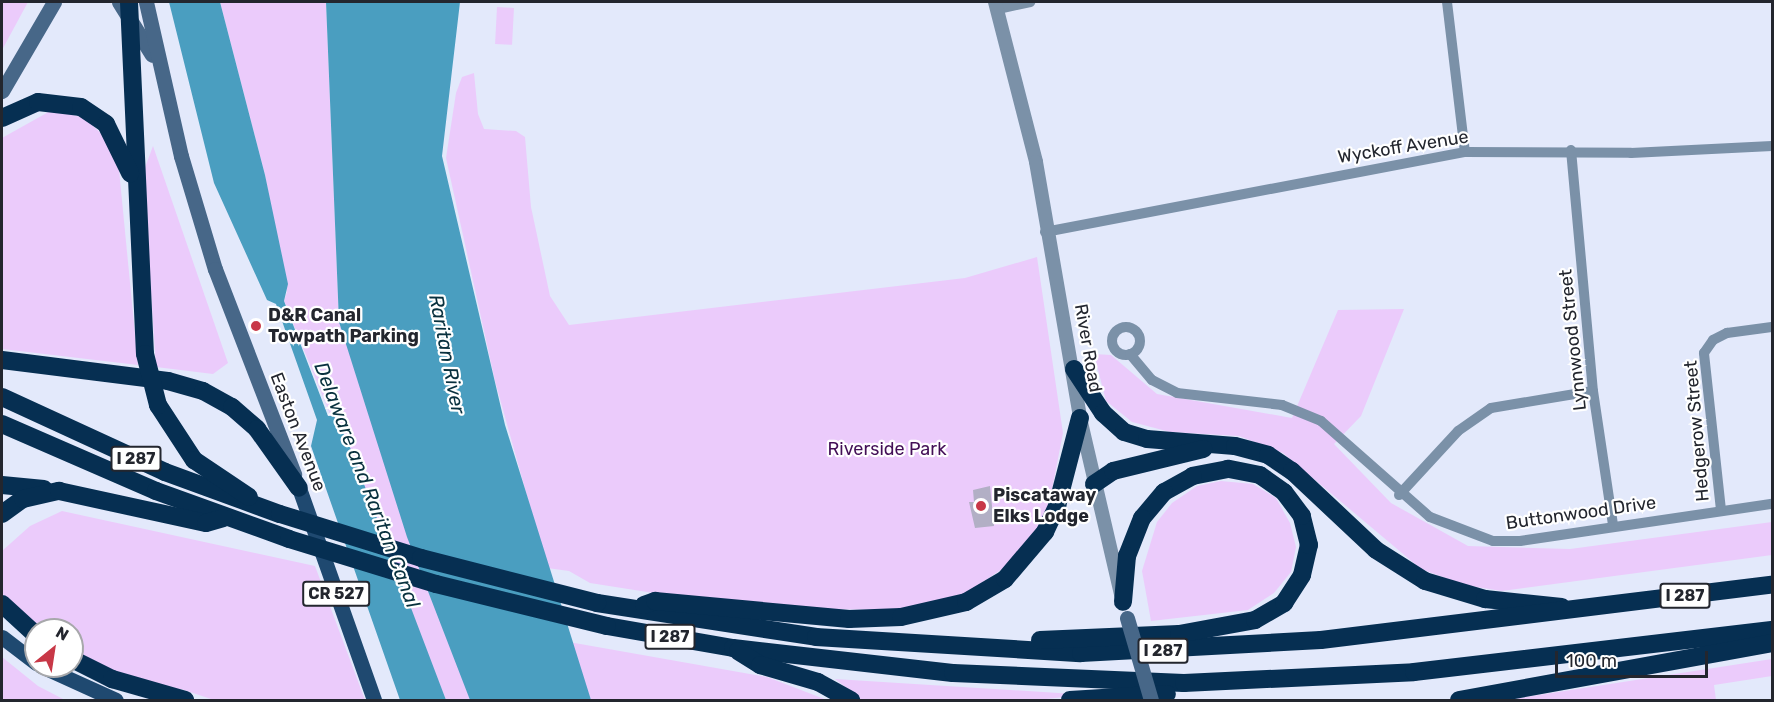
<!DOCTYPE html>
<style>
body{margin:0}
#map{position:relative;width:1774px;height:702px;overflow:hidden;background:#e3e9fb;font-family:Rubik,sans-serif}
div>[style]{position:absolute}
.green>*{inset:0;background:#ebcbfb;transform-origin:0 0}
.water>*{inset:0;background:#4a9ec0}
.building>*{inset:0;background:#b2afc5}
.minor>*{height:10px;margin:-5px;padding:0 5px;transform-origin:5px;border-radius:5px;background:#7b91a8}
.minor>.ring{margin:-5px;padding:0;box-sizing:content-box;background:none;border:10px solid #7b91a8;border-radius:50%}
.tertiary>*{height:14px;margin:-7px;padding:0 7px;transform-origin:7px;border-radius:7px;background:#7b91a8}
.secondary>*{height:15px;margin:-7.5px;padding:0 7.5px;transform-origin:7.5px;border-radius:7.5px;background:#476788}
.primary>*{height:15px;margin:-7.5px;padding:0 7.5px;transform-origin:7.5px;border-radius:7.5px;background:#1f4970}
.motorway>*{height:18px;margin:-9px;padding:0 9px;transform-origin:9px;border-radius:9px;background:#062f52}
.secondary-bridge>*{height:15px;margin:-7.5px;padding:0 7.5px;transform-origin:7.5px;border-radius:7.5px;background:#476788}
.motorway-bridge>*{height:18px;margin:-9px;padding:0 9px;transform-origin:9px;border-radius:9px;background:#062f52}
.dots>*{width:16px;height:16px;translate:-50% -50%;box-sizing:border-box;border:3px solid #fff;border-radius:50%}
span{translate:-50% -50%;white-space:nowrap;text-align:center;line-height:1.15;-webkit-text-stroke:4.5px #fff;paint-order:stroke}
.shield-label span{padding:2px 4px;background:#fff;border:2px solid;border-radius:4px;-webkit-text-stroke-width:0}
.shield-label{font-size:16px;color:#23262e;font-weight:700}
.street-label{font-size:18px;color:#23262e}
.poi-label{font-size:18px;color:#23262e;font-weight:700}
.left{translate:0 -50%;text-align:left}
.park-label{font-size:18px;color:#430f57}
.water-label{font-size:20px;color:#08303e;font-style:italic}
.frame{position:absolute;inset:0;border:3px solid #23262e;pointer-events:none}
.north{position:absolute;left:24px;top:618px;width:60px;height:60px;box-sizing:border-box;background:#fff;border:2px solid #a7a8ab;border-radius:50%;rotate:30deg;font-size:16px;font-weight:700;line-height:24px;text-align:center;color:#23262e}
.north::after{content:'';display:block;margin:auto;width:21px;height:27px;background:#c83847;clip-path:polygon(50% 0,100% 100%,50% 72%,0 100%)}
.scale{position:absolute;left:1555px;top:651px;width:153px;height:27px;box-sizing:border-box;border:3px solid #23262e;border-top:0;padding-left:8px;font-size:18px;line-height:21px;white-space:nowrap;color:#23262e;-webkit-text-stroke:4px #fff;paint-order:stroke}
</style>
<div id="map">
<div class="green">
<div style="clip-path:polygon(2px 2px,28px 2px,2px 50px)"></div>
<div style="clip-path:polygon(220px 2px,326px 2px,339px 322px,470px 700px,446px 700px,284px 301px,287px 292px,265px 175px)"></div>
<div style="left:497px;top:7px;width:17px;height:37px;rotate:3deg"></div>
<div style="clip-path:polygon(474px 73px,478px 114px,484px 129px,516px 131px,525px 137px,531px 207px,550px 296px,569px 325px,965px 278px,1037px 257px,1063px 433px,1047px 515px,1011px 563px,965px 594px,899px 610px,823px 609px,660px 594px,590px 583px,569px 571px,547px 568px,495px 381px,446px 158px,456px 93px,462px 77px)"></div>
<div style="clip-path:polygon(52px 110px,85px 118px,117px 149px,138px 365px,2px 349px,2px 138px)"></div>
<div style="clip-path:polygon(153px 146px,228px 363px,213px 374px,156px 367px,143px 173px)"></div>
<div style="clip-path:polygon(1404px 309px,1361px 416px,1334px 444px,1391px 503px,1468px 546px,1570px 549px,1772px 522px,1772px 555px,1502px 591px,1464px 585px,1421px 569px,1283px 453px,1239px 436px,1170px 432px,1132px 422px,1106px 401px,1094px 354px,1111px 355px,1157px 394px,1292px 418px,1338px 310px)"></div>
<div style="clip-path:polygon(1221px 481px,1253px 484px,1276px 498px,1290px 523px,1296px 547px,1291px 572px,1274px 593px,1248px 610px,1151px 621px,1142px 571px,1157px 522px,1172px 503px,1197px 486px)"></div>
<div style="clip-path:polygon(62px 511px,315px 566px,365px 700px,214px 700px,181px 689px,175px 692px,119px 675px,72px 649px,72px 630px,41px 630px,2px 594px,2px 551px,30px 526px)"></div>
<div style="clip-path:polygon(569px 642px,767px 677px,827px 700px,591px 700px)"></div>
<div style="clip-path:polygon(2px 657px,38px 686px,65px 700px,2px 700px)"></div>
<div style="clip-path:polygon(1772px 659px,1772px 676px,1714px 685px,1716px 700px,1507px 700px)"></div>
<div style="clip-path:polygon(835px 679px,1074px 694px,1074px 696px,1037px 700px,862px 700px)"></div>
</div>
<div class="water">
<div style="clip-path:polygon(169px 2px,220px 2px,265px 175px,288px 284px,284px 301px,328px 416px,334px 416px,348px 442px,446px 700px,400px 700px,311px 446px,317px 420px,276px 304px,267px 300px,214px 183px)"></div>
<div style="clip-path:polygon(326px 2px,460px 2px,442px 156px,505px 425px,591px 700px,470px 700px,407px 537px,339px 322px)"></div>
</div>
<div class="building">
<div style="clip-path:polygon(990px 486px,994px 526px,975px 528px,969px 502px,974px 502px,973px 490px)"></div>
</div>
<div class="minor">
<div style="left:1447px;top:2px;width:151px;rotate:83.2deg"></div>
<div style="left:998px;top:9px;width:33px;rotate:-12deg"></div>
<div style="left:1571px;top:150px;width:242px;rotate:84.8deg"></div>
<div style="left:1593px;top:391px;width:135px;rotate:81.5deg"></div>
<div style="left:1045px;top:232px;width:428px;rotate:-10.8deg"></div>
<div style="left:1465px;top:152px;width:166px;rotate:0.3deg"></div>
<div style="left:1631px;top:153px;width:141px;rotate:-2.8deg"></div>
<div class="ring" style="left:1112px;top:327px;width:18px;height:18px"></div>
<div style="left:1130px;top:354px;width:34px;rotate:50deg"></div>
<div style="left:1152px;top:380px;width:28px;rotate:27deg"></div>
<div style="left:1177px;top:393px;width:106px;rotate:6.5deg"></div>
<div style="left:1282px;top:405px;width:42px;rotate:22.3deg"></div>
<div style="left:1321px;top:421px;width:145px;rotate:41.4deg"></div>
<div style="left:1430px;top:517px;width:67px;rotate:20.9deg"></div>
<div style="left:1493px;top:541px;width:27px"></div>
<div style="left:1520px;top:541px;width:255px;rotate:-8.4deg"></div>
<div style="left:1399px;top:495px;width:87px;rotate:-47.3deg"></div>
<div style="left:1458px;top:431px;width:40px;rotate:-34.9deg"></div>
<div style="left:1491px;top:408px;width:103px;rotate:-9.5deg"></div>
<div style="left:1721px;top:510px;width:158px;rotate:-96.2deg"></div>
<div style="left:1704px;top:353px;width:16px;rotate:-55deg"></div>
<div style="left:1713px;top:340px;width:16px;rotate:-27deg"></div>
<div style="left:1727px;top:333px;width:45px;rotate:-7.6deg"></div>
</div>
<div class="tertiary">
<div style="left:995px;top:2px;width:165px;rotate:75.6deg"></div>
<div style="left:1036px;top:162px;width:260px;rotate:80.2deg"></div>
<div style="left:1080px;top:418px;width:181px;rotate:76.9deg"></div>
</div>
<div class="secondary">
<div style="left:119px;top:2px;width:62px;rotate:58.1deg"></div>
<div style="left:146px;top:2px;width:158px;rotate:77.2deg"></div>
<div style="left:181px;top:156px;width:118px;rotate:73.3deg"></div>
<div style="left:215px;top:269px;width:220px;rotate:68.9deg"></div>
<div style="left:2px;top:91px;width:103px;rotate:-59.7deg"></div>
</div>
<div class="primary">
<div style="left:299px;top:488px;width:225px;rotate:70.5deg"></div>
<div style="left:2px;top:637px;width:43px;rotate:37.4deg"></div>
<div style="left:41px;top:666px;width:82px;rotate:24.4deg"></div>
</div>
<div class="motorway">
<div style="left:129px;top:2px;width:352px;rotate:87.4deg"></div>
<div style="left:2px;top:118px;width:39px;rotate:-24deg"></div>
<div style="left:38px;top:102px;width:43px;rotate:6.6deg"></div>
<div style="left:81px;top:107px;width:30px;rotate:34deg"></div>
<div style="left:106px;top:124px;width:55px;rotate:63.9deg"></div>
<div style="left:2px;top:360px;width:167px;rotate:7.2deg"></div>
<div style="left:168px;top:381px;width:36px;rotate:16deg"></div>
<div style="left:203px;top:391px;width:33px;rotate:29deg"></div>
<div style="left:232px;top:407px;width:33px;rotate:41deg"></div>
<div style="left:257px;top:429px;width:72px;rotate:54.6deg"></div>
<div style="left:1074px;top:369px;width:53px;rotate:56.6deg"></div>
<div style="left:1103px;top:413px;width:28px;rotate:42deg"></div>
<div style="left:1124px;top:432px;width:24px;rotate:17deg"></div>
<div style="left:1147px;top:439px;width:88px;rotate:4.5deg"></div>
<div style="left:1235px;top:446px;width:34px;rotate:15deg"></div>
<div style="left:1268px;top:455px;width:29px;rotate:34deg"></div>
<div style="left:1292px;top:471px;width:115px;rotate:43.2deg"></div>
<div style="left:1376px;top:550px;width:58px;rotate:32.3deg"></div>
<div style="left:1425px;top:581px;width:63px;rotate:16.7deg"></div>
<div style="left:1485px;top:599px;width:77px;rotate:5.9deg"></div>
<div style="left:2px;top:397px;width:179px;rotate:24.7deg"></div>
<div style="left:165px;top:472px;width:122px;rotate:20.1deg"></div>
<div style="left:158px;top:405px;width:66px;rotate:56.8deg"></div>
<div style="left:194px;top:460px;width:66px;rotate:33.9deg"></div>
<div style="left:2px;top:424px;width:168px;rotate:23.5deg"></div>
<div style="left:156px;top:491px;width:141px;rotate:19.8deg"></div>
<div style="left:1094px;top:484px;width:23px;rotate:-34deg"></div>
<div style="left:1113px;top:471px;width:93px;rotate:-13.7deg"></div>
<div style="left:2px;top:485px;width:42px;rotate:5.4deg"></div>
<div style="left:2px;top:514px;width:26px;rotate:-36deg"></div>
<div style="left:23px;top:499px;width:37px;rotate:-13deg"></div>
<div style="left:59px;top:491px;width:150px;rotate:12.3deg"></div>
<div style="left:206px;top:523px;width:18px;rotate:-16deg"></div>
<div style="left:597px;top:603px;width:222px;rotate:8.8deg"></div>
<div style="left:816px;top:637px;width:265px;rotate:3.5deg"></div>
<div style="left:1081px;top:653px;width:240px;rotate:-3.1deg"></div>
<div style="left:1321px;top:640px;width:454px;rotate:-7deg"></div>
<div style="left:2px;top:604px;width:46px;rotate:42.4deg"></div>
<div style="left:644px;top:605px;width:12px;rotate:-20deg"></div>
<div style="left:655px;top:601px;width:195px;rotate:5.3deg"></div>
<div style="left:849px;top:619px;width:52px;rotate:-2.2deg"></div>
<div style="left:901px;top:617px;width:67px;rotate:-13deg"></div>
<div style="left:966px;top:602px;width:45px;rotate:-30.5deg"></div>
<div style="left:1005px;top:579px;width:62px;rotate:-49.6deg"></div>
<div style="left:1045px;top:532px;width:29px;rotate:-65deg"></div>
<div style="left:1057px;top:506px;width:91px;rotate:-75.4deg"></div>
<div style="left:607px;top:626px;width:128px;rotate:9.9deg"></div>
<div style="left:733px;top:648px;width:221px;rotate:6.5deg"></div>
<div style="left:953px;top:673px;width:231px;rotate:2.5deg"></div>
<div style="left:1184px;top:683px;width:230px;rotate:-2.7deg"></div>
<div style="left:1414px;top:672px;width:360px;rotate:-6.7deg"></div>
<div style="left:1040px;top:640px;width:139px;rotate:-2.5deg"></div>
<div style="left:1179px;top:634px;width:77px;rotate:-10.4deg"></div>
<div style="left:1255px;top:620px;width:34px;rotate:-30deg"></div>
<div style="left:1284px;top:603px;width:33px;rotate:-57deg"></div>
<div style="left:1302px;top:575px;width:31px;rotate:-77deg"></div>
<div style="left:1309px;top:545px;width:30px;rotate:-104deg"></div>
<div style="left:1302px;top:516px;width:30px;rotate:-127deg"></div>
<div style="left:1284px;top:492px;width:29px;rotate:-145deg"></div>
<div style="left:1260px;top:475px;width:33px;rotate:-169deg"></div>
<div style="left:1228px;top:469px;width:36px;rotate:169deg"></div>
<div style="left:1193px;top:476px;width:33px;rotate:151deg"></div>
<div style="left:1164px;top:492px;width:34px;rotate:130deg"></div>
<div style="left:1142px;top:518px;width:41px;rotate:111.5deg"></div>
<div style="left:1127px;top:556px;width:46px;rotate:95deg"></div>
<div style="left:738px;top:651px;width:26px;rotate:32deg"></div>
<div style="left:760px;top:665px;width:60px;rotate:16.3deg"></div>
<div style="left:818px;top:682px;width:38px;rotate:29deg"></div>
<div style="left:72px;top:659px;width:45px;rotate:26.6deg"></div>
<div style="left:112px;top:679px;width:76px;rotate:16deg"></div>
<div style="left:1070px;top:700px;width:97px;rotate:-3.5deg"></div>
<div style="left:1459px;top:700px;width:318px;rotate:-10.3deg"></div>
</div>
<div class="secondary-bridge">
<div style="left:1127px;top:618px;width:85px;rotate:73.7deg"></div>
</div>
<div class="motorway-bridge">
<div style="left:145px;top:354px;width:53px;rotate:75.7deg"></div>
<div style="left:280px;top:514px;width:148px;rotate:17.3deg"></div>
<div style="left:421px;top:558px;width:182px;rotate:14.3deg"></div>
<div style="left:289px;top:539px;width:154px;rotate:17deg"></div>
<div style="left:436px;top:584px;width:176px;rotate:13.8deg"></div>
</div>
<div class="dots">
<div style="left:256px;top:326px;background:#c83847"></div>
<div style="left:981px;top:506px;background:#c83847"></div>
</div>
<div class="shield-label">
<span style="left:136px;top:459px">I 287</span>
<span style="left:336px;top:594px">CR 527</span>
<span style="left:1685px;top:596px">I 287</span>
<span style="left:670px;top:637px">I 287</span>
<span style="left:1163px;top:651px">I 287</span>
</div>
<div class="street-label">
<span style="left:1403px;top:147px;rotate:-9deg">Wyckoff Avenue</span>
<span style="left:1573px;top:340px;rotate:-96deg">Lynnwood Street</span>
<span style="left:1088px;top:348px;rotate:80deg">River Road</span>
<span style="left:1697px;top:431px;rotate:-95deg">Hedgerow Street</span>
<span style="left:298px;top:432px;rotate:69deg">Easton Avenue</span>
<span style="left:1581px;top:513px;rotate:-8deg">Buttonwood Drive</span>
</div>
<div class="poi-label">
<span class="left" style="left:268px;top:326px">D&amp;R Canal<br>Towpath Parking</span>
<span class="left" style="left:993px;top:506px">Piscataway<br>Elks Lodge</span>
</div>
<div class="park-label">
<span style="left:887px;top:449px">Riverside Park</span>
</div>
<div class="water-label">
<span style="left:447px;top:354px;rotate:79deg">Raritan River</span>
<span style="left:367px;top:485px;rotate:69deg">Delaware and Raritan Canal</span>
</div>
<div class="frame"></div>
<div class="north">N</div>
<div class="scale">100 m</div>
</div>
